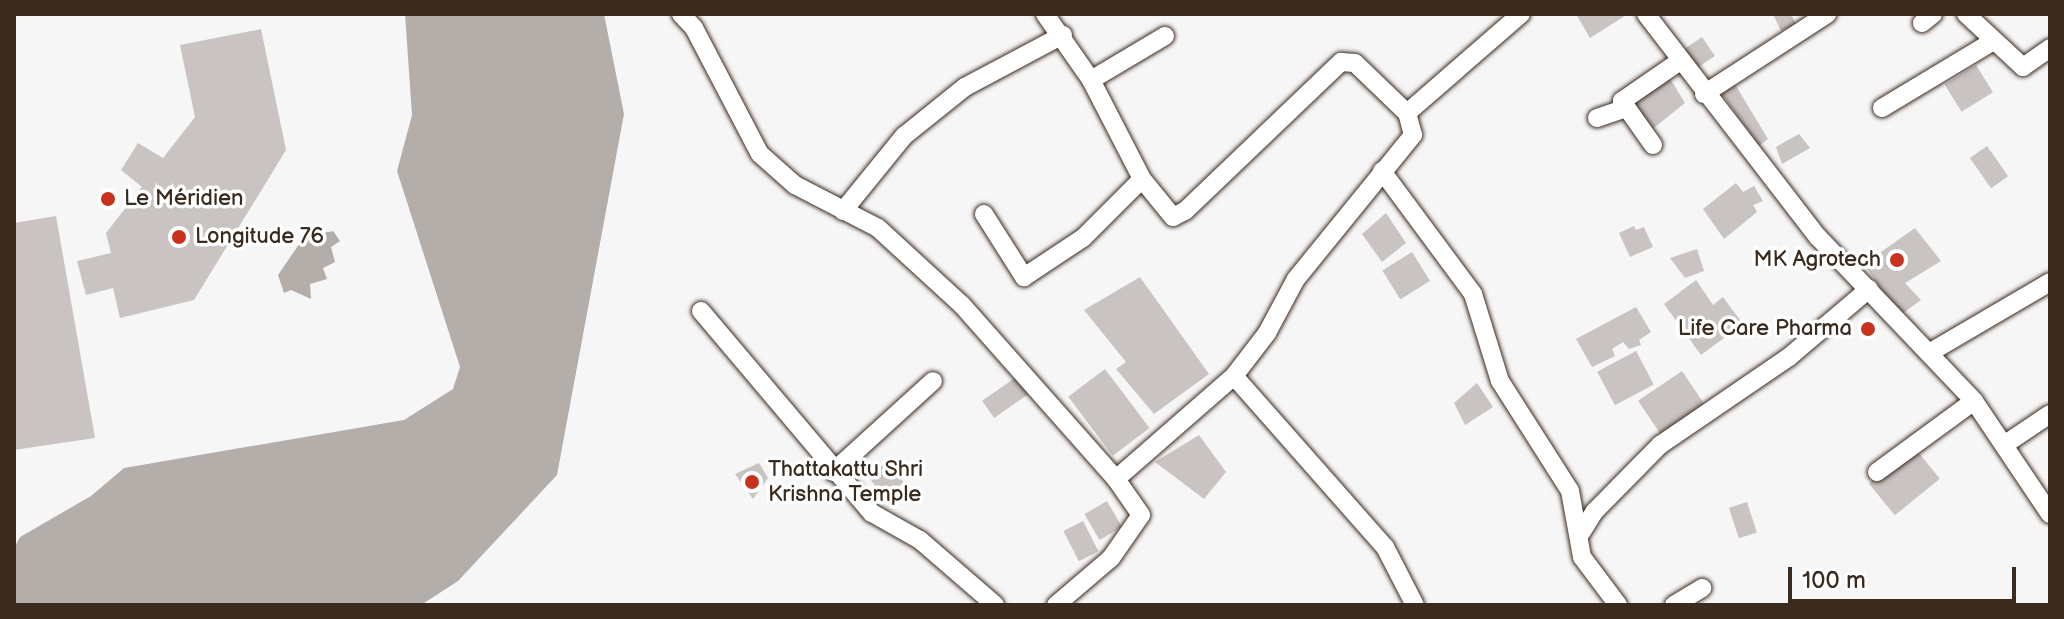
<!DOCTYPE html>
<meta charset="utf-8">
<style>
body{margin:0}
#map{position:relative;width:2064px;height:619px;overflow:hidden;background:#f7f6f6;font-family:"Balsamiq Sans",sans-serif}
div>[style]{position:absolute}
.water>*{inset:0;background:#b4aeaa}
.building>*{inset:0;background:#c9c3c1;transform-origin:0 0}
.roads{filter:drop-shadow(0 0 2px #3b2a1e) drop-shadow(0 0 2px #3b2a1e)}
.minor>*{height:18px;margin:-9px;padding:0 9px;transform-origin:9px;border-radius:9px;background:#fff}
.dots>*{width:22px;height:22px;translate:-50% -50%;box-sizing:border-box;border:4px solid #fff;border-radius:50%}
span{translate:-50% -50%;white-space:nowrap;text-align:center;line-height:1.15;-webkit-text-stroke:7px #fff;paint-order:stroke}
.poi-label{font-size:22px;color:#3b2a1e}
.left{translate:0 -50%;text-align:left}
.right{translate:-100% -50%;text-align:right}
.frame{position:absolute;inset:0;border:16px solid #3b2a1e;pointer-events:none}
.scale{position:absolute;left:1788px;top:567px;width:228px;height:36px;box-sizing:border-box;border:4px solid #3b2a1e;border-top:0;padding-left:10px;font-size:24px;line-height:28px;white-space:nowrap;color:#3b2a1e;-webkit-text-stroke:6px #fff;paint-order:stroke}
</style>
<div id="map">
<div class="water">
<div style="clip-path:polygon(405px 14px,604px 14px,624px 114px,557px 475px,458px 581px,421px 605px,14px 605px,14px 548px,20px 537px,91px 496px,124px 468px,404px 420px,453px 389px,460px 367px,397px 171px,412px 115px)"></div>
<div style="clip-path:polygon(333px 231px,340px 241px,331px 247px,335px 262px,323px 268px,327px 279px,310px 284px,311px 299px,291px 290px,284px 293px,278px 275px,304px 237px)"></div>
</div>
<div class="building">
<div style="clip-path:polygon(1576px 14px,1628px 14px,1590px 38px)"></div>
<div style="clip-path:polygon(1773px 14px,1791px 14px,1796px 24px,1781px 31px)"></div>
<div style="clip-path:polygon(261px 29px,286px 150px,194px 300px,120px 318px,113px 288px,86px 295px,77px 261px,111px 253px,106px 233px,142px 187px,121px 170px,138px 143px,163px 158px,195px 117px,180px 45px)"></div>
<div style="left:1702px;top:37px;width:23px;height:21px;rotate:56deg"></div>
<div style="left:1976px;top:65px;width:32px;height:37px;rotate:58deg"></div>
<div style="clip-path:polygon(1669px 77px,1685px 103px,1650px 131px,1630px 104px)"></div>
<div style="clip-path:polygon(1733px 81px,1768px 139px,1759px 146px,1720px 91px)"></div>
<div style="clip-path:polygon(1799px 134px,1810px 148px,1782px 164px,1776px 147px)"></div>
<div style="left:1987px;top:146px;width:37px;height:21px;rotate:55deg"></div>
<div style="clip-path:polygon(1736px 183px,1743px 192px,1754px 186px,1763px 201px,1753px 205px,1757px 212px,1724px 239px,1703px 209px)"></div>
<div style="clip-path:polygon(1386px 213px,1406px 243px,1382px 262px,1362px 234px)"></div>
<div style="clip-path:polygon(56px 216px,95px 438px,14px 450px,14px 223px)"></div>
<div style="clip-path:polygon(1634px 226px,1636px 230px,1644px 227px,1653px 247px,1630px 257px,1619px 233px)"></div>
<div style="clip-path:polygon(1915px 228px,1941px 261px,1905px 283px,1921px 300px,1899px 316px,1864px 264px)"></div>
<div style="clip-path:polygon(1697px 249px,1704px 271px,1685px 278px,1670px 258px)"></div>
<div style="left:1412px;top:252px;width:34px;height:35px;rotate:58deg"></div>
<div style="clip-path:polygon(1140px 277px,1209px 374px,1154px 414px,1116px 369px,1126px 362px,1084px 310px)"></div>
<div style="clip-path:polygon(1696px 280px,1713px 305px,1723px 297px,1743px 324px,1701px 355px,1664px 304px)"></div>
<div style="clip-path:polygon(1636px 307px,1651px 332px,1639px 340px,1641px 345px,1629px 349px,1623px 342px,1612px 349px,1615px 356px,1592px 367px,1576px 339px)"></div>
<div style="left:1636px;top:351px;width:38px;height:44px;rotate:62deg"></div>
<div style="left:1105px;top:369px;width:74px;height:46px;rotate:53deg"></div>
<div style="left:1682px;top:371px;width:43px;height:53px;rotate:56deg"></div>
<div style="left:1019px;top:375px;width:21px;height:45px;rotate:55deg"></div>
<div style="clip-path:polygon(1477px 383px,1493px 407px,1465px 425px,1454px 403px)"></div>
<div style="clip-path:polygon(1199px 435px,1226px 472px,1204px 499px,1155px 462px)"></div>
<div style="left:1914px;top:447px;width:41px;height:58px;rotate:51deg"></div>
<div style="left:888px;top:461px;width:27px;height:25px;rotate:54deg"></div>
<div style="clip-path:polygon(759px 463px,768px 478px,753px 499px,735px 474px)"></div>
<div style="left:1107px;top:501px;width:30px;height:26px;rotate:60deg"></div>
<div style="left:1747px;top:502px;width:32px;height:19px;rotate:72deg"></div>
<div style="left:1083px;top:521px;width:34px;height:22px;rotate:63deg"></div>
</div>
<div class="roads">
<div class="minor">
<div style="left:681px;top:14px;width:19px;rotate:47deg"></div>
<div style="left:694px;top:28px;width:142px;rotate:62.4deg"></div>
<div style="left:760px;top:154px;width:47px;rotate:41.5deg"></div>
<div style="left:795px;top:185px;width:93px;rotate:27.4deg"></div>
<div style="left:878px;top:228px;width:114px;rotate:42.5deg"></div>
<div style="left:962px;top:305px;width:232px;rotate:48.5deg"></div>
<div style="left:1045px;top:14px;width:80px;rotate:55.1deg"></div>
<div style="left:1091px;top:80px;width:111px;rotate:62.7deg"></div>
<div style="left:1142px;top:179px;width:49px;rotate:50.8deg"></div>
<div style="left:1173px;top:217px;width:13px;rotate:-27deg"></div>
<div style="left:1185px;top:211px;width:216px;rotate:-43.7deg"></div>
<div style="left:1341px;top:62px;width:14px;rotate:4deg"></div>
<div style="left:1355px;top:63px;width:72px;rotate:43.9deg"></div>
<div style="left:1407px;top:113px;width:151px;rotate:-41deg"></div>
<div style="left:1646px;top:14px;width:282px;rotate:52.4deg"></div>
<div style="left:1818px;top:237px;width:226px;rotate:46.4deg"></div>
<div style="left:1974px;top:401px;width:136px;rotate:56.1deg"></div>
<div style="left:1966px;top:14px;width:78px;rotate:42.9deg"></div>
<div style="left:2023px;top:67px;width:33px;rotate:-35deg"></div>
<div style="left:1922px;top:23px;width:14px;rotate:-39deg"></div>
<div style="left:1091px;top:80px;width:86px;rotate:-30.7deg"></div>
<div style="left:1704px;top:94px;width:147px;rotate:-33deg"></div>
<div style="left:1882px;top:108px;width:128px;rotate:-31deg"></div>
<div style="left:1597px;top:118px;width:31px;rotate:-19deg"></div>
<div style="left:1653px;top:145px;width:54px;rotate:-125.2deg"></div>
<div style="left:1622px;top:101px;width:70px;rotate:-34.6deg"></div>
<div style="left:1382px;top:171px;width:153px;rotate:53.5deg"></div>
<div style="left:1473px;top:294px;width:91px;rotate:72.8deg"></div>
<div style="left:1500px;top:381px;width:130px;rotate:57.5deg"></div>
<div style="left:1570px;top:491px;width:67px;rotate:79.7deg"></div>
<div style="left:1582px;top:557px;width:60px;rotate:53.1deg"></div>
<div style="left:843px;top:211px;width:97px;rotate:-50.9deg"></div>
<div style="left:904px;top:136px;width:78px;rotate:-38.8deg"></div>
<div style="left:965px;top:87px;width:111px;rotate:-28deg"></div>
<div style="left:984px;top:214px;width:75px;rotate:57.6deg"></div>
<div style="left:1024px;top:277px;width:71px;rotate:-33.5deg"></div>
<div style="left:1083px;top:238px;width:83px;rotate:-45deg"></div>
<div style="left:701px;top:311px;width:265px;rotate:49.8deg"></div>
<div style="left:872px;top:513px;width:55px;rotate:29.4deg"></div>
<div style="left:920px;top:540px;width:99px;rotate:40.9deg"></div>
<div style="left:1929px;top:353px;width:140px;rotate:-30.4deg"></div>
<div style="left:1234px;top:376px;width:228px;rotate:48.6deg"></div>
<div style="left:1385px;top:547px;width:65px;rotate:62.7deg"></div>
<div style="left:2004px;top:445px;width:55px;rotate:-34deg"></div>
<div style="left:833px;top:472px;width:135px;rotate:-42.3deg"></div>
<div style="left:1877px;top:472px;width:120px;rotate:-36.2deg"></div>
<div style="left:1581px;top:533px;width:26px;rotate:-58deg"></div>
<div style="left:1595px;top:511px;width:93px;rotate:-45.4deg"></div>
<div style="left:1660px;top:445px;width:156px;rotate:-34.3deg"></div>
<div style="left:1789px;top:357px;width:105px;rotate:-40.4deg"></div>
<div style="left:1056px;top:605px;width:72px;rotate:-40.5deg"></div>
<div style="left:1111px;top:558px;width:52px;rotate:-55.1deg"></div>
<div style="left:1141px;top:515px;width:44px;rotate:-124.8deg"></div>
<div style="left:1116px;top:479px;width:157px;rotate:-41.1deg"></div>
<div style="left:1234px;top:376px;width:54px;rotate:-52.5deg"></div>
<div style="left:1267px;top:333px;width:61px;rotate:-61.8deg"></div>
<div style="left:1296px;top:279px;width:186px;rotate:-50.9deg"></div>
<div style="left:1413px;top:135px;width:23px;rotate:-105deg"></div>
<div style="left:1674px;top:605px;width:33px;rotate:-31deg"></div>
</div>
</div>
<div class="dots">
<div style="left:108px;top:199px;background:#c8321e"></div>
<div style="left:179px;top:237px;background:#c8321e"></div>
<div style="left:1897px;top:260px;background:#c8321e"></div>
<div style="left:1868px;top:329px;background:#c8321e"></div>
<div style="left:752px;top:482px;background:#c8321e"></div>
</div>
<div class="poi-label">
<span class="left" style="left:124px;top:199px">Le Méridien</span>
<span class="left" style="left:195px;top:237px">Longitude 76</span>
<span class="right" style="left:1881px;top:260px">MK Agrotech</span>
<span class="right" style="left:1852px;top:329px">Life Care Pharma</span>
<span class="left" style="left:768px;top:482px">Thattakattu Shri<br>Krishna Temple</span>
</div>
<div class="frame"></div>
<div class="scale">100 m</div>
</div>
